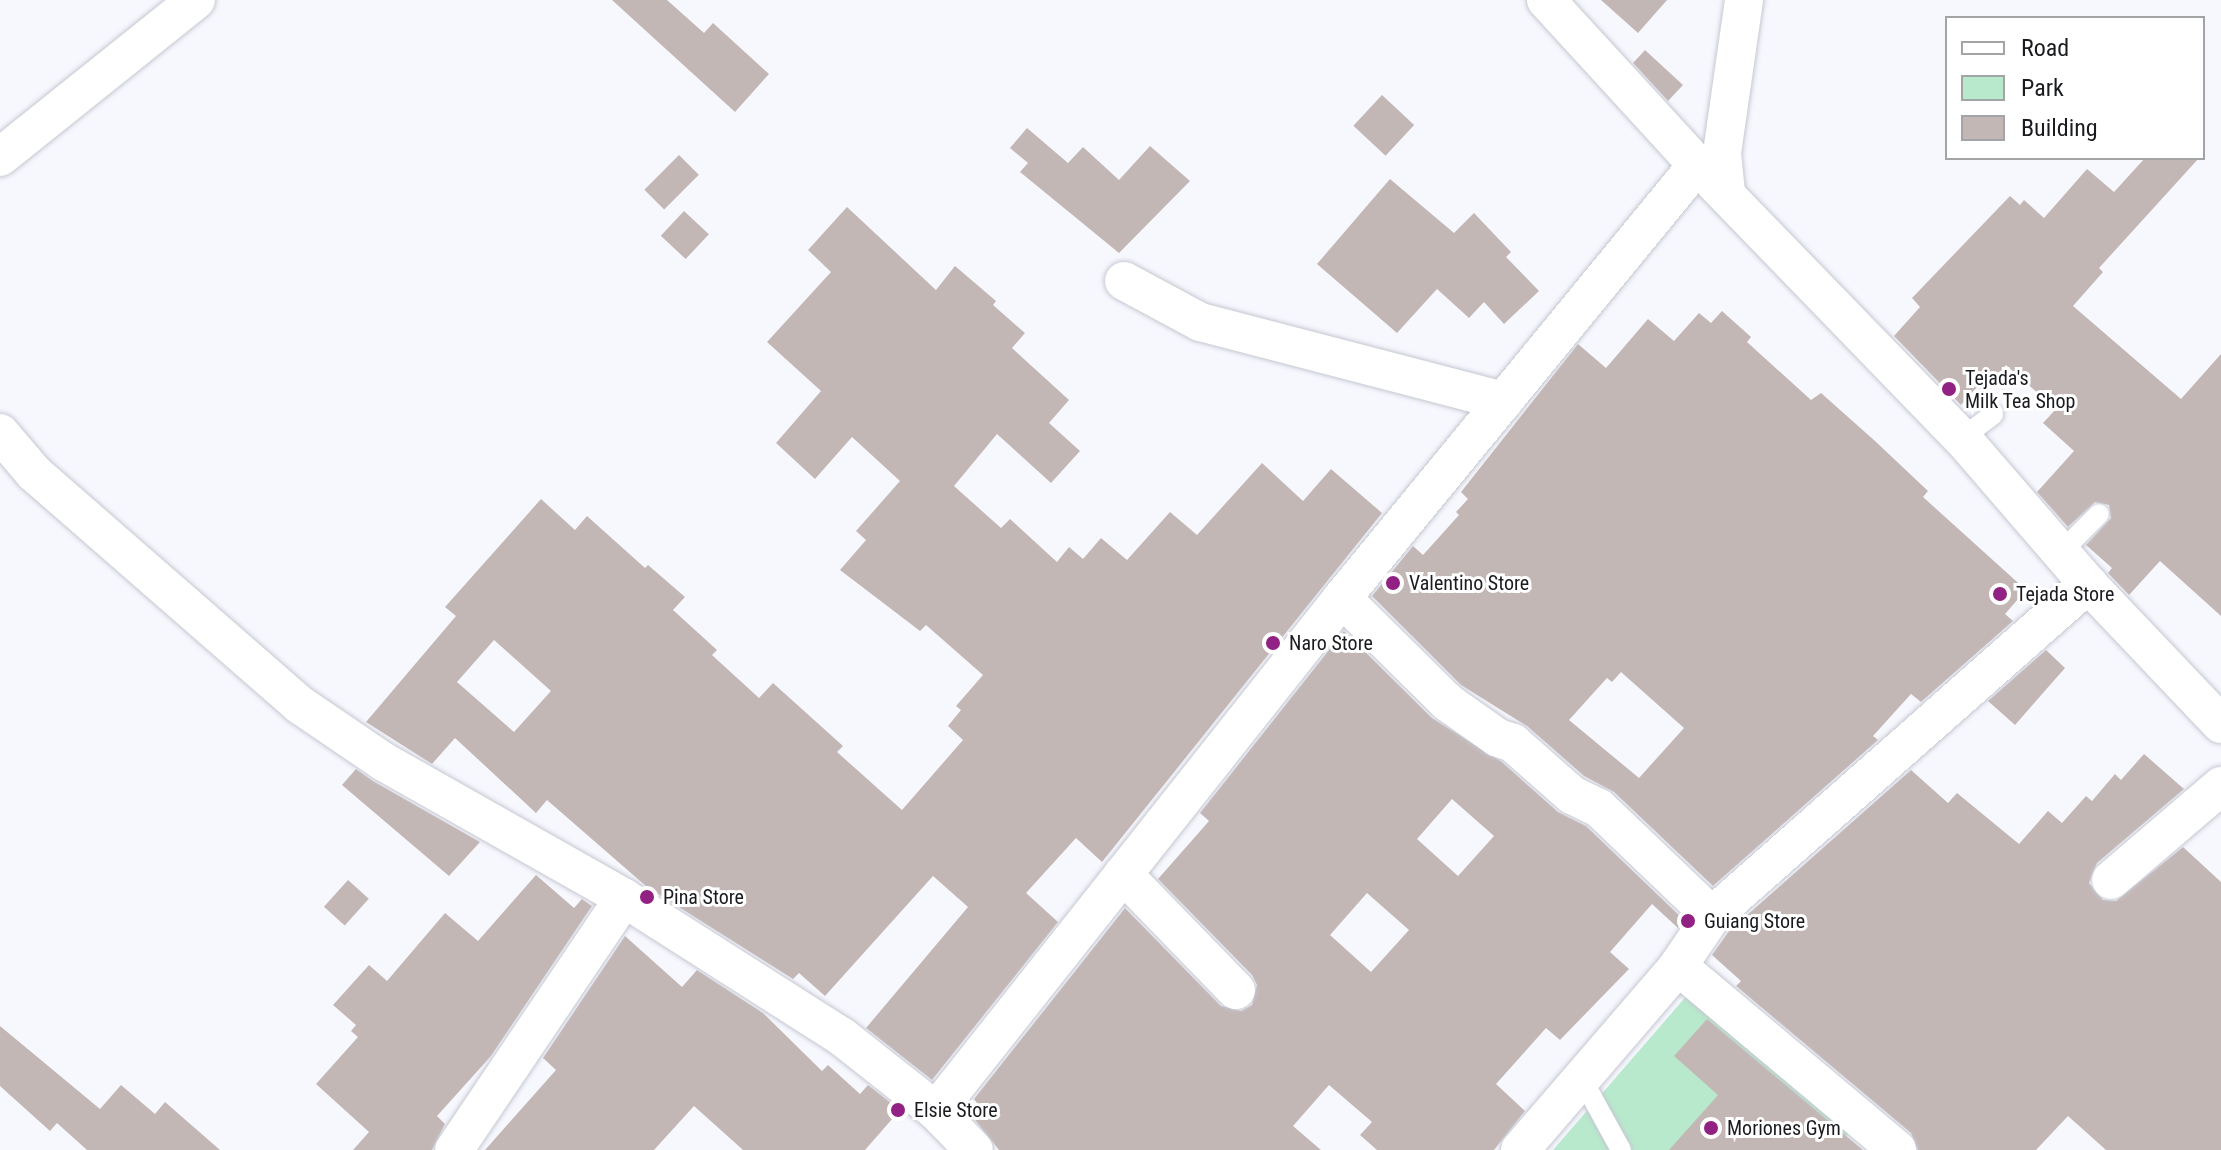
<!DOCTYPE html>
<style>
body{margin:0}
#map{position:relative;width:2221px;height:1150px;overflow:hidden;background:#f7f8fe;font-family:"Roboto Condensed",sans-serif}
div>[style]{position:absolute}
.green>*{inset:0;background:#b8e9cc}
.building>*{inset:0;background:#c3b7b5;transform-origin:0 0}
.roads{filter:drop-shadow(0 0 2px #c5c7d1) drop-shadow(0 0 2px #c5c7d1)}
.lane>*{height:20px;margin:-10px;padding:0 10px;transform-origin:10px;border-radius:10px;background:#fff}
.street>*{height:38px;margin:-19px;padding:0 19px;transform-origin:19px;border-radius:19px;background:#fff}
.dots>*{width:22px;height:22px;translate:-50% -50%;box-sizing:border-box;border:4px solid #fff;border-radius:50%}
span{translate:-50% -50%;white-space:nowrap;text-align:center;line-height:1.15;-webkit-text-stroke:6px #fff;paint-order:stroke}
.poi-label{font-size:20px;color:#1a1b1f}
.left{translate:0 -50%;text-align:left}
.legend{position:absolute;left:1945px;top:16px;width:260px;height:144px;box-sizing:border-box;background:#fff;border:2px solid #a3a4a5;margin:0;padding:10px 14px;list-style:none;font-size:24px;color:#1a1b1f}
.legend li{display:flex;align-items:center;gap:16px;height:40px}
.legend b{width:40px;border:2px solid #a3a4a5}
</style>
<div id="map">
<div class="green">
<div style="clip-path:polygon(1689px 993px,1849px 1133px,1833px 1150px,1553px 1150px)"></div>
</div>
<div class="building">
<div style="clip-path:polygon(612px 0,667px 0,704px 33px,713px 23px,769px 74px,735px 112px)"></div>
<div style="clip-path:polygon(1601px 0,1667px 0,1638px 33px)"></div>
<div style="clip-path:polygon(1645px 50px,1683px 85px,1668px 101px,1633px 63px)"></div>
<div style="left:1382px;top:95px;width:44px;height:42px;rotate:43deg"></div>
<div style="clip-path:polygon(1027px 128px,1068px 163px,1083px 147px,1119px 180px,1150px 146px,1190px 181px,1119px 253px,1020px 172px,1028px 163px,1010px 148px)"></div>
<div style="left:679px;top:155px;width:28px;height:49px;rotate:45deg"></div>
<div style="clip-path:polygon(2145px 158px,2199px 158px,2099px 268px,2103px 272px,2073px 306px,2181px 399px,2221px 354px,2221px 616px,2160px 561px,2129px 595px,2108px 573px,2112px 568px,2086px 545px,2111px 518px,2109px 505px,2095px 502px,2068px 527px,2037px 492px,2074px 451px,2043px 423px,2056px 409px,2006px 365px,1983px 392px,1978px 386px,1961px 405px,1894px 336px,1920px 307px,1912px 298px,2010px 196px,2020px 205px,2024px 200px,2044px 218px,2087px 169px,2114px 192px)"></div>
<div style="clip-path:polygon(1390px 179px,1454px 233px,1474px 213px,1511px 252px,1506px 257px,1539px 291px,1504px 324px,1484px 302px,1469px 318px,1437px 289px,1397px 333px,1317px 264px)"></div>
<div style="clip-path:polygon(evenodd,847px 207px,936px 290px,955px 266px,996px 301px,993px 305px,1025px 333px,1012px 348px,1069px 400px,1049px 423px,1080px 451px,1051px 483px,997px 434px,954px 486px,1001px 528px,1010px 519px,1057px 562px,1069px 547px,1083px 559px,1101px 538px,1127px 560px,1170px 512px,1197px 535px,1262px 463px,1303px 501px,1331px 469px,1382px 513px,1102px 862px,1076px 838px,1026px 893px,1058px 922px,932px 1080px,866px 1028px,968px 907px,933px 876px,825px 996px,799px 973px,793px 979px,647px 887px,547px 800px,536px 813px,455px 738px,432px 764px,366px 722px,456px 616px,445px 607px,541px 499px,575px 530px,587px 516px,645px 568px,648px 565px,685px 597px,673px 610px,717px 650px,712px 655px,759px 698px,773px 683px,843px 746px,837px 752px,902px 810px,963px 740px,948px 726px,961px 710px,956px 706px,983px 675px,926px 625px,920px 631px,840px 570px,866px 540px,856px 531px,900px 481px,852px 437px,815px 479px,776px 443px,821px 391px,767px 342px,831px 272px,808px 250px,847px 207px,494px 640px,551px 691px,514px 732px,457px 682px,494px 640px)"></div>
<div style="left:684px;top:211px;width:34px;height:34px;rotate:43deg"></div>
<div style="clip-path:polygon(evenodd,1722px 311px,1751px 337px,1747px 342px,1811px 400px,1821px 393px,1875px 441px,1928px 491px,1923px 497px,2026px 590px,2005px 614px,2013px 621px,1921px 702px,1911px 694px,1873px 736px,1878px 740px,1713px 886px,1614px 792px,1584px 776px,1527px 726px,1461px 685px,1372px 596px,1413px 546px,1423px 555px,1459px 515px,1456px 512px,1468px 499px,1461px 492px,1578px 344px,1606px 368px,1648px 319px,1674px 341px,1699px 313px,1711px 323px,1722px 311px,1621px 672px,1684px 728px,1639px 778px,1569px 720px,1607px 678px,1612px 682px,1621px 672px)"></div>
<div style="clip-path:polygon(evenodd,1344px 631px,1432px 718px,1502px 762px,1558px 812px,1586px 826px,1683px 919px,1678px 928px,1652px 904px,1610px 952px,1629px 969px,1560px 1040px,1546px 1028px,1496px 1084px,1525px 1111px,1494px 1150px,1377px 1150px,1360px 1135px,1372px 1122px,1329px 1085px,1293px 1126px,1321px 1150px,999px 1150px,975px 1120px,983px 1111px,974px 1099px,1125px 908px,1221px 1006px,1241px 1011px,1252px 1005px,1257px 985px,1252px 975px,1158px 879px,1209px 821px,1200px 813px,1344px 631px,1452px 799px,1494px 836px,1458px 876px,1417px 839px,1452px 799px,1344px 631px,1367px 893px,1409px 930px,1371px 972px,1330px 935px,1367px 893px)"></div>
<div style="clip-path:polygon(2046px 650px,2065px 668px,2015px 725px,1988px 701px)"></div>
<div style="clip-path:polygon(2144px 754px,2184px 789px,2097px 863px,2089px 883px,2103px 900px,2116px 901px,2183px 847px,2221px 882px,2221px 1150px,2106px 1150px,2068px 1116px,2036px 1150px,1918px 1150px,1911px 1133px,1736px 986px,1741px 981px,1712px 955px,1729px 931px,1911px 770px,1948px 803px,1957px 793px,2019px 844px,2048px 811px,2062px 823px,2086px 796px,2092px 801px,2115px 774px,2121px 780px)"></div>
<div style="clip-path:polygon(356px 769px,373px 781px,480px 842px,449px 876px,342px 785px)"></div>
<div style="clip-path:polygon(536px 875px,574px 908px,582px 899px,592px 906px,491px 1056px,437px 1116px,445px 1124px,432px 1150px,353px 1150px,369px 1132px,316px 1084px,358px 1037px,351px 1031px,356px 1025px,333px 1005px,369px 965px,387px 981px,445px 913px,478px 941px)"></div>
<div style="left:348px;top:880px;width:28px;height:36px;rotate:42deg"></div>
<div style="clip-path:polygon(625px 936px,682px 987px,697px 970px,763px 1013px,822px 1071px,828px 1065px,860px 1094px,868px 1085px,900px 1110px,865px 1150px,743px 1150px,694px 1106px,654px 1150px,485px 1150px,556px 1070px,543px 1058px)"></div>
<div style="clip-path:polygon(1707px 1019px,1863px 1150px,1669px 1150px,1718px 1095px,1674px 1056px)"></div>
<div style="clip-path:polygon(0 1026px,100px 1109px,121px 1085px,155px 1114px,165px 1102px,220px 1150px,87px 1150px,57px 1123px,50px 1131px,0 1086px)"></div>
</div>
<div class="roads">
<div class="lane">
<div style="left:1962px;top:438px;width:39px;rotate:-37deg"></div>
<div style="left:2060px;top:553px;width:55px;rotate:-45deg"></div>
<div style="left:1582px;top:1079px;width:81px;rotate:61.2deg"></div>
</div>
<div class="street">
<div style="left:1546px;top:0;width:224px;rotate:47.5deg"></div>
<div style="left:0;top:157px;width:251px;rotate:-38.7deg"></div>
<div style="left:1726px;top:192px;width:39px;rotate:-96deg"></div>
<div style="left:1722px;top:153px;width:155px;rotate:-81.8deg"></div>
<div style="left:1124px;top:281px;width:86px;rotate:28.3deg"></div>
<div style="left:1200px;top:322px;width:314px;rotate:14.6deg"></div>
<div style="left:0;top:433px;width:52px;rotate:49.6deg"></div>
<div style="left:34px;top:473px;width:353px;rotate:41.1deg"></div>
<div style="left:300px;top:705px;width:102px;rotate:34.2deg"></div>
<div style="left:384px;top:762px;width:276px;rotate:29.5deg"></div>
<div style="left:624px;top:898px;width:257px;rotate:32.5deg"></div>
<div style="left:841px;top:1036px;width:121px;rotate:38.3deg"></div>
<div style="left:936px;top:1111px;width:54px;rotate:45.7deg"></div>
<div style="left:1342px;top:598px;width:148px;rotate:44.7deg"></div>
<div style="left:1447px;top:702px;width:62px;rotate:35.2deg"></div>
<div style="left:1498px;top:738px;width:16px;rotate:18deg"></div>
<div style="left:1513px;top:743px;width:79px;rotate:41.4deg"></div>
<div style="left:1572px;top:795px;width:30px;rotate:26deg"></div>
<div style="left:1599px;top:808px;width:156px;rotate:43.7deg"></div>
<div style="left:1123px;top:874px;width:162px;rotate:45.8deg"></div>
<div style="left:2111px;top:880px;width:145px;rotate:-40.5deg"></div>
<div style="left:1678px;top:966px;width:286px;rotate:40deg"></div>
<div style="left:936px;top:1111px;width:654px;rotate:-51.64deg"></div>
<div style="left:1342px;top:598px;width:560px;rotate:-50.65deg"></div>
<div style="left:1697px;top:165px;width:380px;rotate:45.9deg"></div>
<div style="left:1962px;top:438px;width:193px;rotate:49.2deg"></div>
<div style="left:2088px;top:584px;width:193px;rotate:46.5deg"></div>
<div style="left:454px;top:1150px;width:304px;rotate:-56deg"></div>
<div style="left:1520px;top:1150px;width:243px;rotate:-49.3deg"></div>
<div style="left:1678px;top:966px;width:60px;rotate:-55.8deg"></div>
<div style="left:1712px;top:916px;width:502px;rotate:-41.44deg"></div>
</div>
</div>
<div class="dots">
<div style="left:1949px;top:389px;background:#912182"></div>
<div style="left:1393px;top:583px;background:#912182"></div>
<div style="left:2000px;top:594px;background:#912182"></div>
<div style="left:1273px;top:643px;background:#912182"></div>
<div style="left:647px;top:897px;background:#912182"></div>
<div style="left:1688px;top:921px;background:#912182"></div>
<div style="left:898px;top:1110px;background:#912182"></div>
<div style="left:1711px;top:1128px;background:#912182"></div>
</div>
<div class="poi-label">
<span class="left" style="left:1965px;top:390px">Tejada's<br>Milk Tea Shop</span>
<span class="left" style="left:1409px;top:583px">Valentino Store</span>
<span class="left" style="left:2016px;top:594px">Tejada Store</span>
<span class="left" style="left:1289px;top:643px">Naro Store</span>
<span class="left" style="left:663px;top:897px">Pina Store</span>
<span class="left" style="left:1704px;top:921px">Guiang Store</span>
<span class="left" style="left:914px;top:1110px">Elsie Store</span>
<span class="left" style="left:1727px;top:1128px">Moriones Gym</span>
</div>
<ul class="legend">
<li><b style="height:10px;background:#fff"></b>Road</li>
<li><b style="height:22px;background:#b8e9cc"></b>Park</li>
<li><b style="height:22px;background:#c3b7b5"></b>Building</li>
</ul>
</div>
